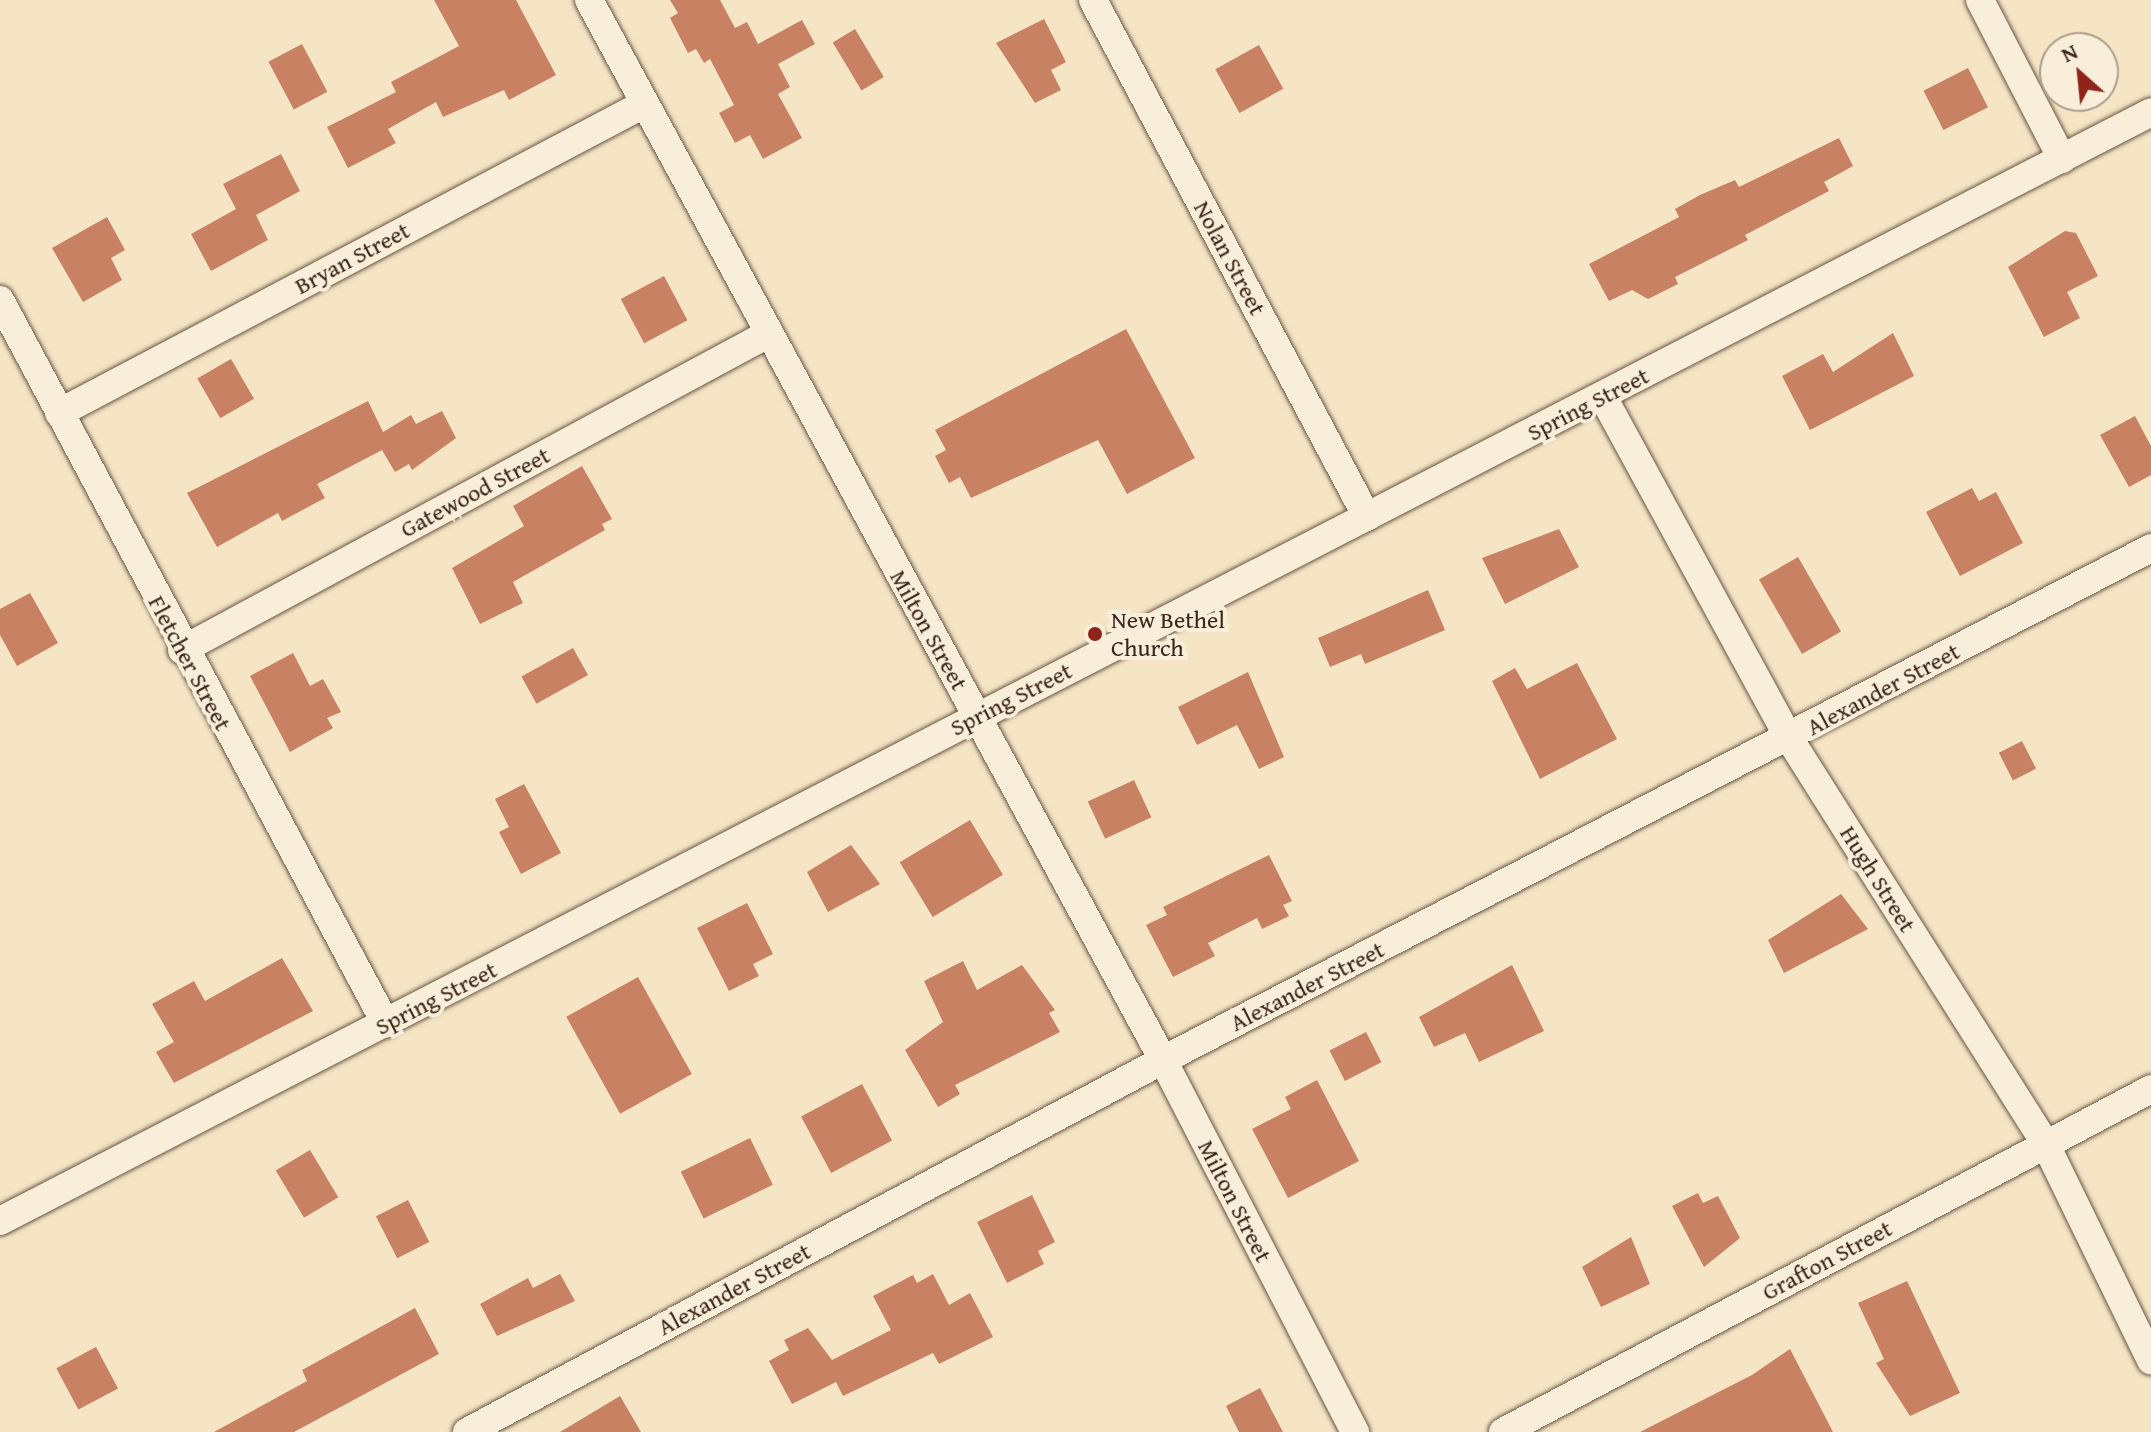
<!DOCTYPE html>
<style>
body{margin:0}
#map{position:relative;width:2151px;height:1432px;overflow:hidden;background:#f5e5c4;font-family:"Gentium Book Plus",serif}
div>[style]{position:absolute}
.building>*{inset:0;background:#c98164;transform-origin:0 0}
.roads{filter:drop-shadow(0 0 2px #6a5545) drop-shadow(0 0 2px #6a5545)}
.minor>*{height:28px;margin:-14px;padding:0 14px;transform-origin:14px;border-radius:14px;background:#f8eed9}
.dots>*{width:22px;height:22px;translate:-50% -50%;box-sizing:border-box;border:4px solid #f8eed9;border-radius:50%}
span{translate:-50% -50%;white-space:nowrap;text-align:center;line-height:1.15;-webkit-text-stroke:8px #f8eed9;paint-order:stroke}
.street-label{font-size:24px;color:#3c251b}
.poi-label{font-size:24px;color:#3c251b}
.left{translate:0 -50%;text-align:left}
.north{position:absolute;left:2039px;top:32px;width:80px;height:80px;box-sizing:border-box;background:#f8eed9;border:2px solid #ad9e8d;border-radius:50%;rotate:333deg;font-size:22px;font-weight:700;line-height:32px;text-align:center;color:#3c251b}
.north::after{content:'';display:block;margin:auto;width:28px;height:36px;background:#8f2418;clip-path:polygon(50% 0,100% 100%,50% 72%,0 100%)}
</style>
<div id="map">
<div class="building">
<div style="clip-path:polygon(434px 0,516px 0,556px 75px,509px 100px,504px 90px,443px 117px,436px 102px,388px 129px,396px 143px,348px 168px,327px 127px,396px 92px,391px 82px,459px 46px)"></div>
<div style="clip-path:polygon(670px 0,720px 0,735px 28px,747px 22px,758px 44px,802px 20px,815px 44px,778px 64px,790px 87px,778px 94px,802px 138px,763px 159px,750px 135px,735px 143px,719px 113px,734px 105px,710px 59px,704px 63px,696px 49px,688px 53px,670px 18px,678px 13px)"></div>
<div style="clip-path:polygon(1044px 19px,1066px 62px,1051px 70px,1061px 90px,1035px 103px,996px 43px)"></div>
<div style="left:855px;top:29px;width:56px;height:26px;rotate:59deg"></div>
<div style="left:302px;top:44px;width:54px;height:38px;rotate:62deg"></div>
<div style="left:1259px;top:45px;width:50px;height:50px;rotate:61deg"></div>
<div style="left:1968px;top:68px;width:44px;height:50px;rotate:63deg"></div>
<div style="clip-path:polygon(1839px 138px,1853px 166px,1824px 182px,1829px 191px,1745px 235px,1748px 240px,1675px 277px,1678px 284px,1648px 299px,1632px 290px,1609px 301px,1589px 264px,1679px 217px,1675px 209px,1700px 195px,1735px 180px,1739px 187px)"></div>
<div style="clip-path:polygon(281px 154px,300px 191px,256px 215px,268px 240px,211px 271px,191px 234px,236px 209px,223px 184px)"></div>
<div style="clip-path:polygon(107px 217px,125px 250px,111px 258px,122px 280px,83px 302px,52px 248px)"></div>
<div style="clip-path:polygon(2065px 231px,2076px 233px,2098px 276px,2067px 292px,2080px 318px,2044px 337px,2008px 267px)"></div>
<div style="left:664px;top:276px;width:50px;height:49px;rotate:62deg"></div>
<div style="clip-path:polygon(1126px 329px,1195px 458px,1127px 494px,1098px 440px,971px 498px,960px 477px,949px 483px,935px 456px,946px 450px,935px 430px)"></div>
<div style="clip-path:polygon(1893px 333px,1914px 376px,1810px 430px,1782px 376px,1823px 354px,1833px 372px)"></div>
<div style="left:231px;top:359px;width:46px;height:39px;rotate:60deg"></div>
<div style="clip-path:polygon(368px 401px,383px 432px,411px 415px,416px 424px,442px 411px,456px 438px,412px 470px,409px 464px,395px 472px,382px 450px,317px 484px,325px 498px,282px 521px,278px 513px,217px 547px,187px 493px)"></div>
<div style="clip-path:polygon(2135px 416px,2151px 446px,2151px 475px,2129px 487px,2100px 435px)"></div>
<div style="clip-path:polygon(582px 466px,612px 519px,602px 524px,605px 530px,513px 582px,523px 603px,480px 624px,452px 568px,524px 526px,513px 506px)"></div>
<div style="clip-path:polygon(1972px 488px,1979px 501px,1996px 492px,2023px 543px,1960px 576px,1926px 512px)"></div>
<div style="clip-path:polygon(1559px 529px,1579px 567px,1505px 604px,1482px 558px)"></div>
<div style="left:1798px;top:557px;width:86px;height:45px;rotate:60deg"></div>
<div style="clip-path:polygon(1428px 590px,1445px 630px,1365px 664px,1361px 654px,1330px 667px,1318px 638px)"></div>
<div style="clip-path:polygon(30px 593px,58px 643px,17px 666px,0 635px,0 609px)"></div>
<div style="left:573px;top:648px;width:31px;height:59px;rotate:61deg"></div>
<div style="clip-path:polygon(293px 653px,310px 686px,323px 679px,341px 712px,327px 718px,333px 728px,290px 752px,250px 676px)"></div>
<div style="clip-path:polygon(1577px 663px,1617px 739px,1540px 779px,1492px 681px,1515px 668px,1527px 689px)"></div>
<div style="clip-path:polygon(1248px 672px,1284px 757px,1259px 769px,1237px 725px,1197px 745px,1178px 707px)"></div>
<div style="left:2022px;top:741px;width:31px;height:26px;rotate:63deg"></div>
<div style="left:1134px;top:780px;width:41px;height:51px;rotate:65deg"></div>
<div style="clip-path:polygon(524px 784px,561px 853px,521px 874px,499px 832px,509px 827px,495px 799px)"></div>
<div style="left:970px;top:820px;width:64px;height:82px;rotate:59deg"></div>
<div style="clip-path:polygon(851px 845px,880px 884px,828px 912px,807px 872px)"></div>
<div style="clip-path:polygon(1269px 855px,1292px 901px,1283px 905px,1289px 916px,1262px 929px,1257px 918px,1208px 943px,1215px 956px,1173px 977px,1146px 925px,1167px 915px,1163px 907px)"></div>
<div style="clip-path:polygon(1841px 894px,1868px 929px,1784px 973px,1768px 940px)"></div>
<div style="clip-path:polygon(747px 903px,773px 954px,753px 964px,759px 976px,729px 991px,697px 928px)"></div>
<div style="clip-path:polygon(282px 958px,313px 1011px,174px 1083px,156px 1052px,174px 1042px,152px 1004px,194px 981px,205px 1001px)"></div>
<div style="clip-path:polygon(963px 961px,977px 990px,1022px 965px,1055px 1010px,1049px 1013px,1060px 1032px,955px 1085px,960px 1094px,938px 1107px,905px 1050px,943px 1022px,924px 981px)"></div>
<div style="clip-path:polygon(1512px 965px,1544px 1031px,1479px 1062px,1465px 1033px,1434px 1047px,1419px 1017px)"></div>
<div style="left:638px;top:977px;width:111px;height:82px;rotate:61deg"></div>
<div style="left:1366px;top:1032px;width:34px;height:41px;rotate:63deg"></div>
<div style="clip-path:polygon(1317px 1080px,1359px 1161px,1288px 1198px,1252px 1129px,1291px 1109px,1285px 1097px)"></div>
<div style="left:862px;top:1084px;width:64px;height:69px;rotate:62deg"></div>
<div style="left:750px;top:1138px;width:52px;height:77px;rotate:64deg"></div>
<div style="left:310px;top:1150px;width:55px;height:40px;rotate:59deg"></div>
<div style="clip-path:polygon(1698px 1193px,1703px 1203px,1718px 1196px,1740px 1238px,1704px 1267px,1672px 1206px)"></div>
<div style="clip-path:polygon(1032px 1195px,1055px 1242px,1038px 1251px,1044px 1264px,1007px 1283px,977px 1222px)"></div>
<div style="left:408px;top:1200px;width:47px;height:36px;rotate:63deg"></div>
<div style="clip-path:polygon(1631px 1237px,1650px 1284px,1601px 1307px,1582px 1267px)"></div>
<div style="clip-path:polygon(560px 1274px,575px 1301px,497px 1336px,480px 1304px,528px 1278px,533px 1288px)"></div>
<div style="clip-path:polygon(933px 1274px,949px 1305px,970px 1293px,993px 1337px,939px 1364px,933px 1353px,843px 1396px,836px 1382px,792px 1404px,769px 1361px,789px 1350px,784px 1340px,808px 1328px,832px 1360px,891px 1330px,873px 1296px,913px 1275px,917px 1283px)"></div>
<div style="clip-path:polygon(1907px 1281px,1960px 1393px,1910px 1416px,1876px 1363px,1884px 1359px,1858px 1303px)"></div>
<div style="clip-path:polygon(415px 1308px,439px 1354px,294px 1432px,214px 1432px,307px 1381px,302px 1370px)"></div>
<div style="left:96px;top:1347px;width:47px;height:45px;rotate:62deg"></div>
<div style="clip-path:polygon(1790px 1349px,1833px 1432px,1640px 1432px,1752px 1375px)"></div>
<div style="clip-path:polygon(1260px 1388px,1283px 1432px,1239px 1432px,1226px 1406px)"></div>
<div style="clip-path:polygon(620px 1396px,641px 1432px,560px 1432px)"></div>
</div>
<div class="roads">
<div class="minor">
<div style="left:589px;top:0;width:1205px;rotate:61.56deg"></div>
<div style="left:1163px;top:1060px;width:419px;rotate:62.7deg"></div>
<div style="left:1093px;top:0;width:585px;rotate:62.08deg"></div>
<div style="left:1980px;top:0;width:179px;rotate:62.7deg"></div>
<div style="left:0;top:300px;width:820px;rotate:61.94deg"></div>
<div style="left:1603px;top:397px;width:388px;rotate:61.4deg"></div>
<div style="left:1789px;top:738px;width:479px;rotate:57.7deg"></div>
<div style="left:2045px;top:1143px;width:242px;rotate:64deg"></div>
<div style="left:59px;top:413px;width:662px;rotate:-27.84deg"></div>
<div style="left:182px;top:650px;width:666px;rotate:-28.34deg"></div>
<div style="left:0;top:1221px;width:2420px;rotate:-27.27deg"></div>
<div style="left:467px;top:1432px;width:789px;rotate:-28.12deg"></div>
<div style="left:1163px;top:1060px;width:1113px;rotate:-27.39deg"></div>
<div style="left:1503px;top:1432px;width:733px;rotate:-27.89deg"></div>
</div>
</div>
<div class="dots">
<div style="left:1095px;top:634px;background:#8f2418"></div>
</div>
<div class="street-label">
<span style="left:352px;top:258px;rotate:-28deg">Bryan Street</span>
<span style="left:1230px;top:258px;rotate:62deg">Nolan Street</span>
<span style="left:1588px;top:404px;rotate:-27deg">Spring Street</span>
<span style="left:475px;top:492px;rotate:-28deg">Gatewood Street</span>
<span style="left:929px;top:630px;rotate:61deg">Milton Street</span>
<span style="left:190px;top:663px;rotate:62deg">Fletcher Street</span>
<span style="left:1883px;top:689px;rotate:-28deg">Alexander Street</span>
<span style="left:1011px;top:699px;rotate:-27deg">Spring Street</span>
<span style="left:1878px;top:879px;rotate:58deg">Hugh Street</span>
<span style="left:1307px;top:986px;rotate:-27deg">Alexander Street</span>
<span style="left:436px;top:998px;rotate:-27deg">Spring Street</span>
<span style="left:1235px;top:1201px;rotate:63deg">Milton Street</span>
<span style="left:1827px;top:1260px;rotate:-28deg">Grafton Street</span>
<span style="left:734px;top:1289px;rotate:-28deg">Alexander Street</span>
</div>
<div class="poi-label">
<span class="left" style="left:1111px;top:634px">New Bethel<br>Church</span>
</div>
<div class="north">N</div>
</div>
